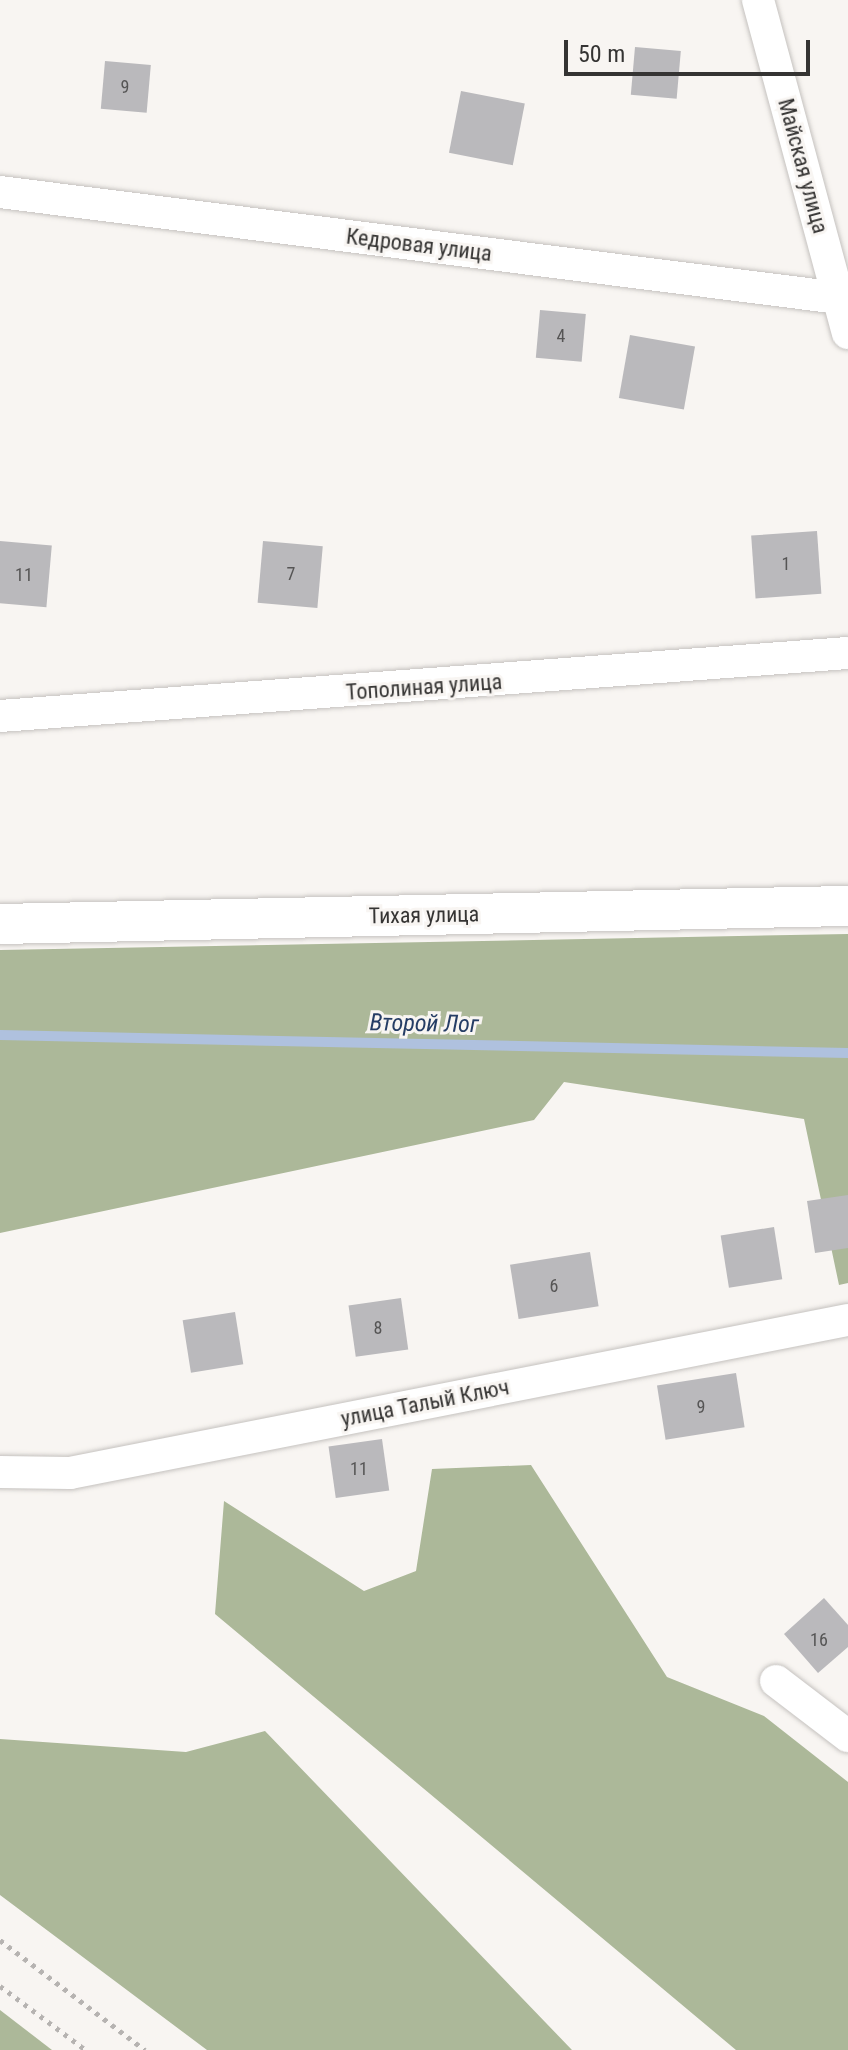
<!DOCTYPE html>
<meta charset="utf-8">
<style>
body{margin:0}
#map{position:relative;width:848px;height:2050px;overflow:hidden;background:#f8f5f2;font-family:"Roboto Condensed",sans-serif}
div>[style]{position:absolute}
.forest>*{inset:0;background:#acb899}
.stream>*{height:10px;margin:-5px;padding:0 5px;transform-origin:5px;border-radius:5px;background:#afc1de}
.building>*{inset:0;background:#bab9bc;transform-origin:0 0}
.path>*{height:5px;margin-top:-2.5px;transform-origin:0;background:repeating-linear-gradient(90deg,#b6b3b1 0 4px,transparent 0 10px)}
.roads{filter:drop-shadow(0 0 2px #c5c2bf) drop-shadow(0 0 2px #c5c2bf)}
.minor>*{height:32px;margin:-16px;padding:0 16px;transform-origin:16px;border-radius:16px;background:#fff}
.tertiary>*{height:40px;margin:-20px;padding:0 20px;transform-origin:20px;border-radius:20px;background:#fff}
span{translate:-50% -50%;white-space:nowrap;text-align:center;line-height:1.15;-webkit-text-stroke:6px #f8f5f2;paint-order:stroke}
.number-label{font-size:18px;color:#565555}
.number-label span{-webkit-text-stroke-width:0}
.street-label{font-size:22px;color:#353433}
.water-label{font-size:24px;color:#253d65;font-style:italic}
.scale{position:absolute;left:564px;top:40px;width:246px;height:36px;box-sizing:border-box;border:4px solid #353433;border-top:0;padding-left:10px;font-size:24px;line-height:28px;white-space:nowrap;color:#353433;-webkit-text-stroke:6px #f8f5f2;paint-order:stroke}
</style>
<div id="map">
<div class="forest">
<div style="clip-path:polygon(848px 934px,848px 1283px,839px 1285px,804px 1119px,564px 1082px,534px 1120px,0 1233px,0 950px)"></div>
<div style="clip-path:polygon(531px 1465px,667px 1677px,764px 1716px,848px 1782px,848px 2050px,736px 2050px,215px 1614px,224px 1501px,364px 1591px,416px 1571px,432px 1469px)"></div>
<div style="clip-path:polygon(265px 1731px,572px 2050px,207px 2050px,0 1895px,0 1739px,186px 1752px)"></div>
<div style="clip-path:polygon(0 2010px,52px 2050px,0 2050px)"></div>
</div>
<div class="stream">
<div style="left:0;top:1035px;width:848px;rotate:1.22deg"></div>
</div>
<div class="building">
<div style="left:635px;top:47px;width:46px;height:48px;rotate:5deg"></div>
<div style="left:105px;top:61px;width:46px;height:48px;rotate:5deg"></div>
<div style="left:461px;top:91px;width:65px;height:63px;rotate:11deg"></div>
<div style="left:540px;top:310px;width:46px;height:48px;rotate:5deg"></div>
<div style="left:630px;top:335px;width:66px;height:64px;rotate:10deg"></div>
<div style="left:817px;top:531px;width:63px;height:66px;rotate:86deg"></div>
<div style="left:0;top:541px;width:52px;height:62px;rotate:5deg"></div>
<div style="left:263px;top:541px;width:60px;height:62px;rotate:5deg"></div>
<div style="clip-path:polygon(848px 1195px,848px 1248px,815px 1253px,807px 1201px)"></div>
<div style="left:774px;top:1227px;width:53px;height:54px;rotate:81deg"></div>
<div style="left:590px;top:1252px;width:55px;height:81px;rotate:81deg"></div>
<div style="left:401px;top:1298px;width:52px;height:53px;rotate:82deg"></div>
<div style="left:235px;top:1312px;width:53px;height:53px;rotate:81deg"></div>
<div style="left:736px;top:1373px;width:55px;height:80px;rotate:81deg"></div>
<div style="left:382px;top:1439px;width:52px;height:54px;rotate:82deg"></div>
<div style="clip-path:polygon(824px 1598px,848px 1625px,848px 1647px,818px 1673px,784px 1634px)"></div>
</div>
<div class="path">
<div style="left:0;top:1940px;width:182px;rotate:37.2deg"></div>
<div style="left:0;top:1986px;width:107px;rotate:36.7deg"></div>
</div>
<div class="roads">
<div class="minor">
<div style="left:758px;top:0;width:345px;rotate:74.9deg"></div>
<div style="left:0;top:192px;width:846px;rotate:7.2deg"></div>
<div style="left:0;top:716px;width:850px;rotate:-4.25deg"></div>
<div style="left:0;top:1472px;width:70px;rotate:0.8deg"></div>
<div style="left:70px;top:1473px;width:793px;rotate:-11.13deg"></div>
<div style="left:776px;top:1681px;width:91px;rotate:37.4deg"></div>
</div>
<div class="tertiary">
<div style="left:0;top:924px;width:848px;rotate:-1.22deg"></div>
</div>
</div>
<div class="number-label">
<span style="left:125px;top:87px">9</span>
<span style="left:561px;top:336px">4</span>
<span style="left:786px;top:564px">1</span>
<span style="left:291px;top:574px">7</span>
<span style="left:24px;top:575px">11</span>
<span style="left:554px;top:1286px">6</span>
<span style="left:378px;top:1328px">8</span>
<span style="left:701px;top:1407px">9</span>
<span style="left:359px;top:1469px">11</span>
<span style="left:819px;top:1640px">16</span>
</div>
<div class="street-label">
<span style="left:803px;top:166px;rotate:75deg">Майская улица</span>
<span style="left:419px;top:245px;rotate:7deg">Кедровая улица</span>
<span style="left:424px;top:687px;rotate:-4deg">Тополиная улица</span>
<span style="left:424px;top:915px;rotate:-1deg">Тихая улица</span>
<span style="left:425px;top:1403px;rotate:-11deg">улица Талый Ключ</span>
</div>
<div class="water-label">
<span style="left:424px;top:1024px;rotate:1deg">Второй Лог</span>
</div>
<div class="scale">50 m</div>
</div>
